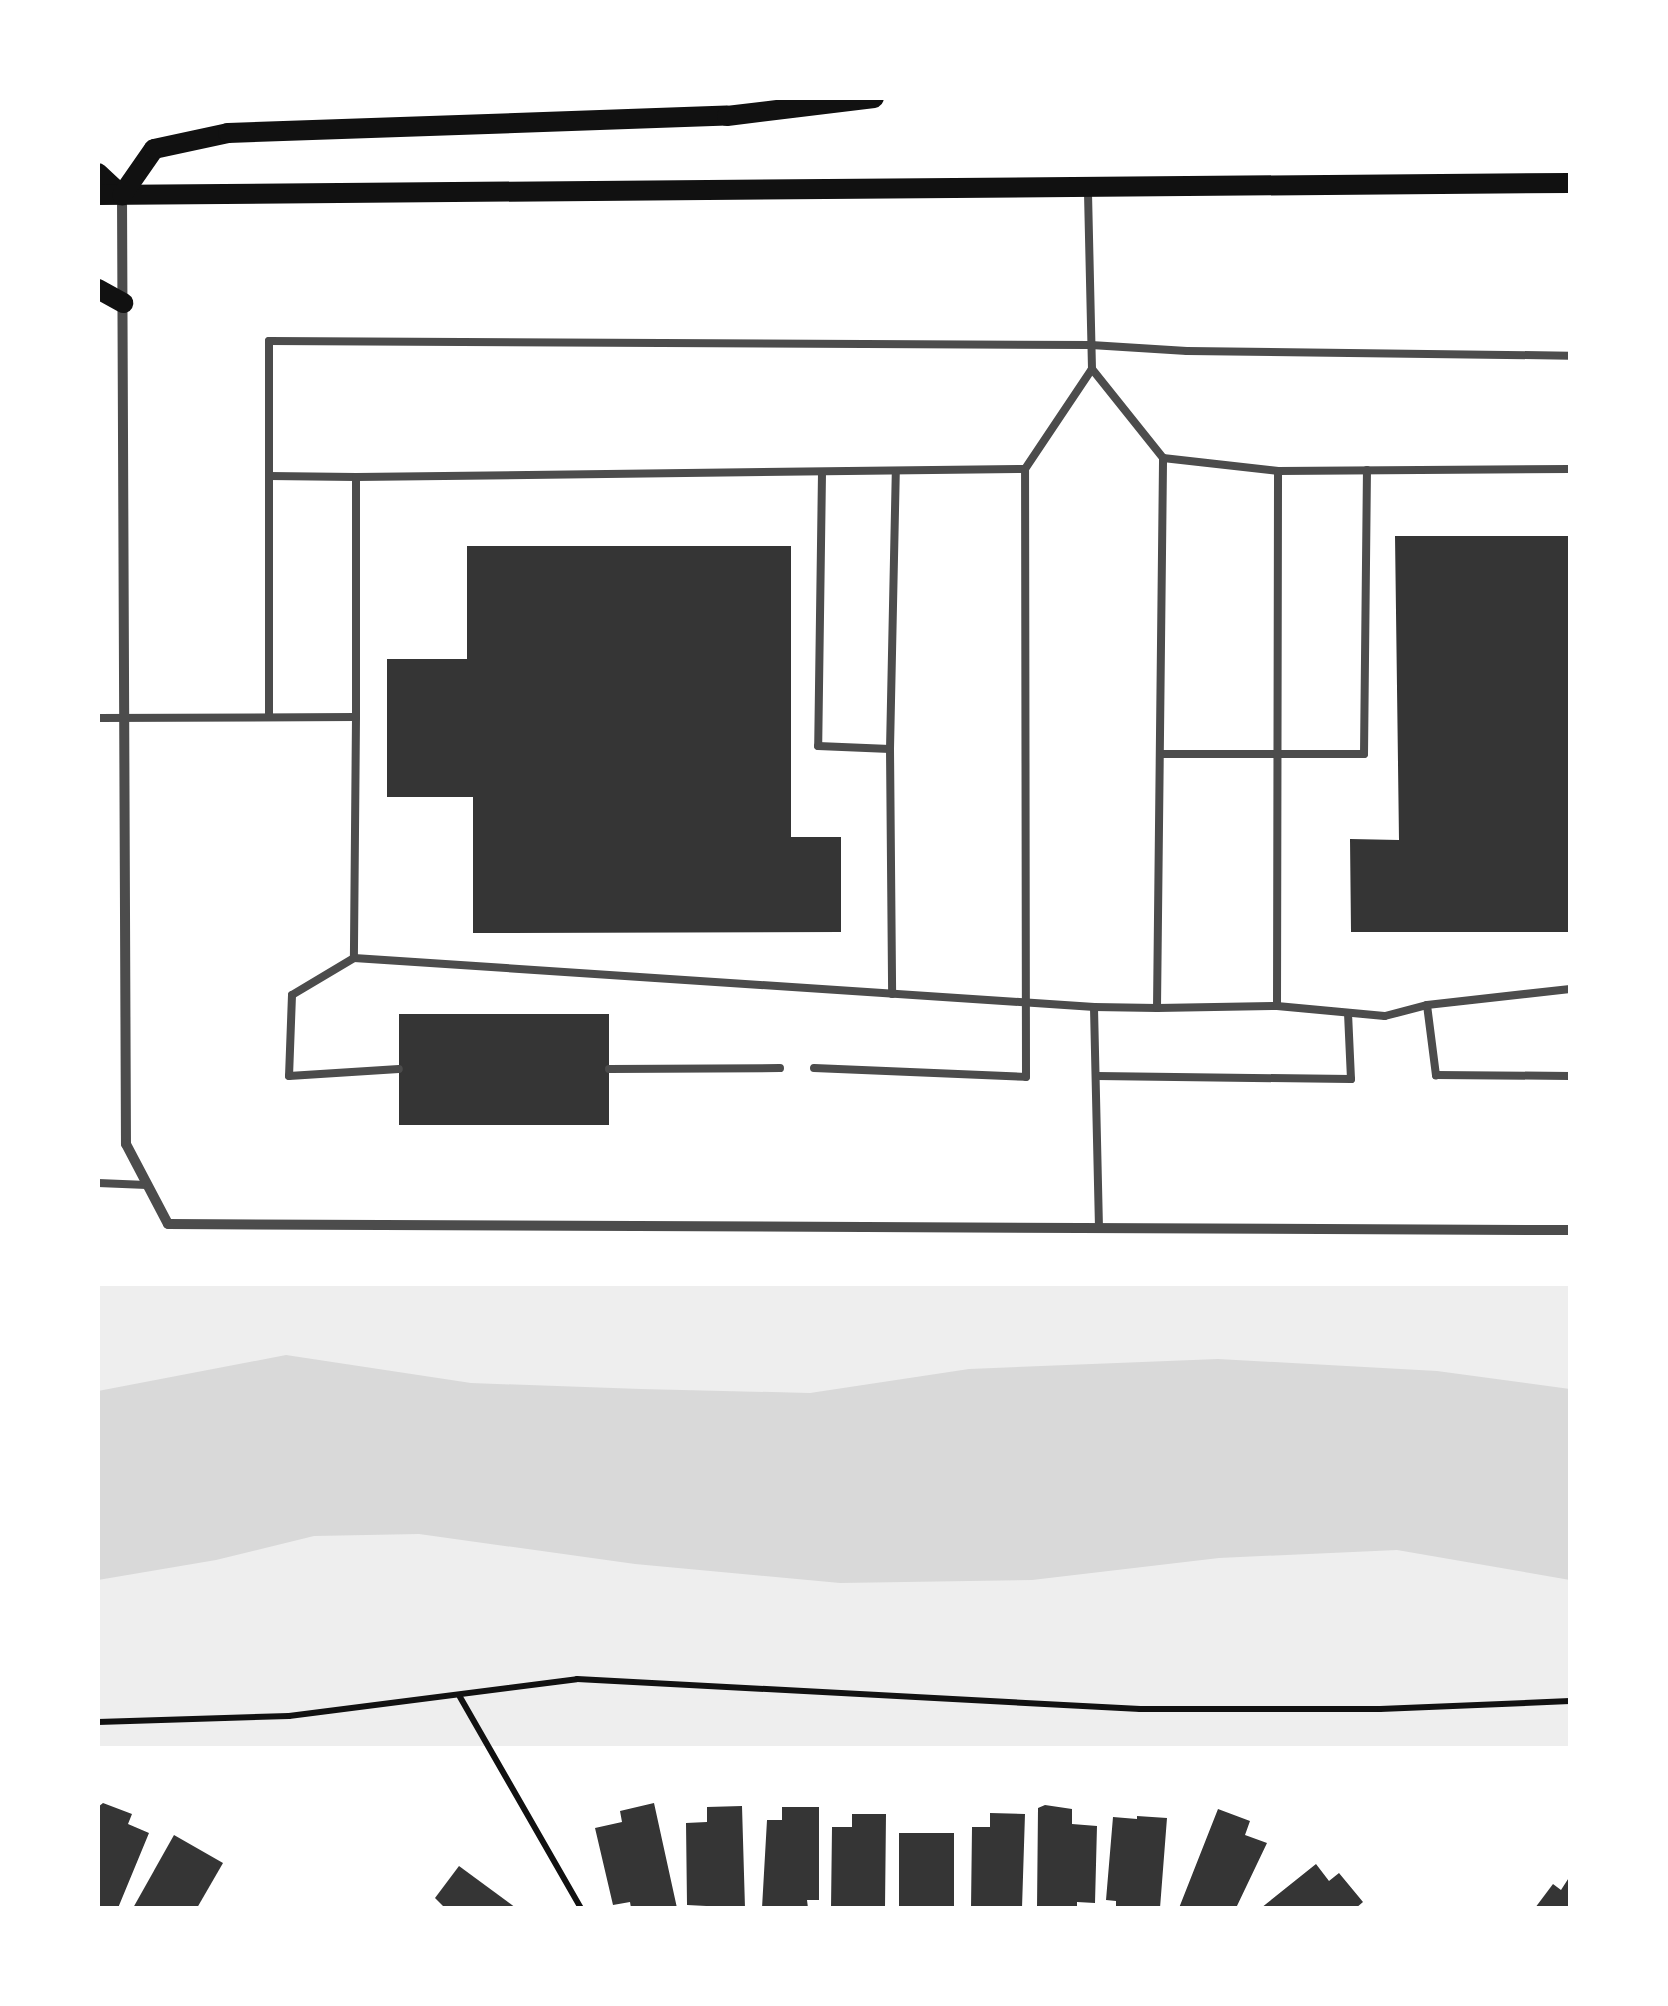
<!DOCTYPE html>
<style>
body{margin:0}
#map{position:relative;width:1668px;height:2006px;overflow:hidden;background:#fff;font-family:Karla,sans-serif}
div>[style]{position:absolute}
.green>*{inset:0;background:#eee;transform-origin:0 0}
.water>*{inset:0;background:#d9d9d9}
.building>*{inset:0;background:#353535;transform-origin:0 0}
.path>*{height:6px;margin:-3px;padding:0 3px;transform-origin:3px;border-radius:3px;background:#111}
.service>*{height:8px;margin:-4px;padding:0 4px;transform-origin:4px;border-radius:4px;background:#4c4c4c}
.minor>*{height:10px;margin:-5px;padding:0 5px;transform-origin:5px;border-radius:5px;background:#4c4c4c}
.secondary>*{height:20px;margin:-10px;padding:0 10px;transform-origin:10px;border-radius:10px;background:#111}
span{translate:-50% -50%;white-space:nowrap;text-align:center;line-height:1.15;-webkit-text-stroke:10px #fff;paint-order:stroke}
.frame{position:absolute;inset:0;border:100px solid #fff;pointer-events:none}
</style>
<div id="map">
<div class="green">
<div style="left:98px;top:1286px;width:1472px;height:460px"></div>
</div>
<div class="water">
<div style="clip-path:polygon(286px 1355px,471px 1383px,641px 1389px,810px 1393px,969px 1369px,1218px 1359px,1437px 1371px,1570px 1389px,1570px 1580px,1397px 1550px,1219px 1558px,1032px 1580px,840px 1583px,635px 1564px,419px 1534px,314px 1536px,216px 1560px,98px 1580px,98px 1391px)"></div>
</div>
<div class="building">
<div style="clip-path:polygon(1395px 536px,1570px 536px,1570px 932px,1351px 932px,1350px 839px,1399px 840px)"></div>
<div style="clip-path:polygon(467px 546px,791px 546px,791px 837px,841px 837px,841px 932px,473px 933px,473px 797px,387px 797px,387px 659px,467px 659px)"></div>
<div style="left:399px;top:1014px;width:210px;height:111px"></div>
<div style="clip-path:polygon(103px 1803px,132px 1814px,128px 1824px,149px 1833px,118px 1908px,98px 1908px,98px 1807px)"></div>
<div style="clip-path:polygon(654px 1803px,677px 1908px,631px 1908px,630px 1902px,613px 1905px,595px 1828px,622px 1822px,620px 1811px)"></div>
<div style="clip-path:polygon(1045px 1805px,1072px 1809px,1072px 1824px,1097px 1826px,1095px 1903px,1077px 1902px,1077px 1908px,1037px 1908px,1038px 1808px)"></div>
<div style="clip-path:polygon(742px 1806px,745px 1908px,687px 1905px,686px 1823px,707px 1822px,707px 1807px)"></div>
<div style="clip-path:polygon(782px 1807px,819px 1807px,819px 1900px,807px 1900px,808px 1908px,762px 1908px,767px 1820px,782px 1820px)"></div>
<div style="clip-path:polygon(1218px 1809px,1250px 1821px,1245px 1835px,1267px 1843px,1236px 1908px,1179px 1908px)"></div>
<div style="clip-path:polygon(990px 1813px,1025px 1814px,1022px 1908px,971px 1908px,972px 1827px,990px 1827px)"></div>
<div style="clip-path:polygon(852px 1814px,886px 1814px,885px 1908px,831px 1908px,832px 1827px,852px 1827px)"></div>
<div style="clip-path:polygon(1137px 1816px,1167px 1818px,1160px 1908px,1116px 1908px,1116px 1901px,1106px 1900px,1113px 1817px,1137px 1819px)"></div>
<div style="left:899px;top:1833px;width:55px;height:75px"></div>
<div style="clip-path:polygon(174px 1835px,223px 1863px,197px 1908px,133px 1908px)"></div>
<div style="clip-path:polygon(1316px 1864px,1329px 1881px,1339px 1873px,1363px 1902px,1356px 1908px,1261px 1908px)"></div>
<div style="clip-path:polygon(459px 1866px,516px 1908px,445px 1908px,435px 1898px)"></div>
<div style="clip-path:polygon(1570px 1876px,1570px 1908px,1535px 1908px,1553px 1884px,1561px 1890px)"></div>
</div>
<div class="path">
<div style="left:460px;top:1697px;width:243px;rotate:60.2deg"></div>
<div style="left:98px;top:1722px;width:191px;rotate:-1.8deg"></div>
<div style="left:289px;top:1716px;width:290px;rotate:-7.3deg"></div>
<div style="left:577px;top:1679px;width:564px;rotate:3.05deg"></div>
<div style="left:1140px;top:1709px;width:240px"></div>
<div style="left:1380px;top:1709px;width:190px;rotate:-2.4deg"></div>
</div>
<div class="service">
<div style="left:1092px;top:369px;width:114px;rotate:51.4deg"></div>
<div style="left:1163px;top:458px;width:116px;rotate:6.4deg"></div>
<div style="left:1278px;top:471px;width:292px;rotate:-0.4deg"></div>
<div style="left:822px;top:473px;width:273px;rotate:90.8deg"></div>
<div style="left:818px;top:746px;width:72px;rotate:2.4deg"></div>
<div style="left:890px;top:749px;width:245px;rotate:89.5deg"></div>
<div style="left:269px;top:476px;width:87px;rotate:0.7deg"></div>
<div style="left:269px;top:717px;width:376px;rotate:-90deg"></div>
<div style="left:269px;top:341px;width:822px;rotate:0.28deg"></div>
<div style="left:1091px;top:345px;width:96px;rotate:3.6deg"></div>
<div style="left:1187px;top:351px;width:383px;rotate:0.7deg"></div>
<div style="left:356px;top:717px;width:241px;rotate:90.5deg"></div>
<div style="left:354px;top:958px;width:742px;rotate:3.79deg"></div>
<div style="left:98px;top:718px;width:258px;rotate:-0.2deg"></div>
<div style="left:356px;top:717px;width:240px;rotate:-90deg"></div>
<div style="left:356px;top:477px;width:669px;rotate:-0.69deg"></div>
<div style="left:1025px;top:469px;width:120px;rotate:-56.2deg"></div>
<div style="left:1092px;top:369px;width:178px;rotate:-91.3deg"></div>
<div style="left:890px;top:749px;width:277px;rotate:-88.8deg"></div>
<div style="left:1161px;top:754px;width:203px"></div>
<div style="left:1364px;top:754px;width:284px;rotate:-89.4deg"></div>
<div style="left:354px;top:958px;width:72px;rotate:149.2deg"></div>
<div style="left:292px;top:995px;width:81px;rotate:92.1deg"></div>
<div style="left:289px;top:1076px;width:110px;rotate:-3.6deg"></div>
<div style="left:1427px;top:1005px;width:71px;rotate:82.7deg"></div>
<div style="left:1436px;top:1075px;width:134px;rotate:0.4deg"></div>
<div style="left:1277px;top:1006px;width:535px;rotate:-89.89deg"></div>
<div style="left:1157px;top:1008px;width:120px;rotate:-1deg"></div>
<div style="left:1277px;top:1006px;width:108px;rotate:5.3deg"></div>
<div style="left:1385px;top:1016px;width:43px;rotate:-14.7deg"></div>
<div style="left:1427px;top:1005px;width:144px;rotate:-6.4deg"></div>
<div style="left:814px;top:1068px;width:212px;rotate:2.4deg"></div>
<div style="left:1026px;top:1077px;width:608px;rotate:-90.09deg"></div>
<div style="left:609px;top:1069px;width:171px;rotate:-0.3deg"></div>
<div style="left:1097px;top:1076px;width:254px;rotate:0.7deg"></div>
<div style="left:1351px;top:1079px;width:65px;rotate:-92.6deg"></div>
<div style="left:98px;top:1183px;width:49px;rotate:2.3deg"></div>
<div style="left:1099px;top:1228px;width:221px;rotate:-91.3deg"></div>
<div style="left:1094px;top:1007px;width:63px;rotate:0.9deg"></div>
<div style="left:1157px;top:1008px;width:550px;rotate:-89.37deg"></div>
</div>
<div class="minor">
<div style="left:122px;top:196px;width:948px;rotate:89.76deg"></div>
<div style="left:126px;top:1144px;width:90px;rotate:62.3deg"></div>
<div style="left:168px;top:1224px;width:1402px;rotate:0.25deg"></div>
</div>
<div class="secondary">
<div style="left:98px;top:173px;width:33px;rotate:43deg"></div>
<div style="left:98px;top:195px;width:1472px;rotate:-0.47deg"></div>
<div style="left:122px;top:195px;width:56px;rotate:-55.2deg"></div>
<div style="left:154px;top:149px;width:76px;rotate:-12.2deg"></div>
<div style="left:228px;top:133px;width:499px;rotate:-2deg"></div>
<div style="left:727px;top:116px;width:148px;rotate:-7deg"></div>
<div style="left:98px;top:289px;width:29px;rotate:29deg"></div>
</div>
<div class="frame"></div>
</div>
